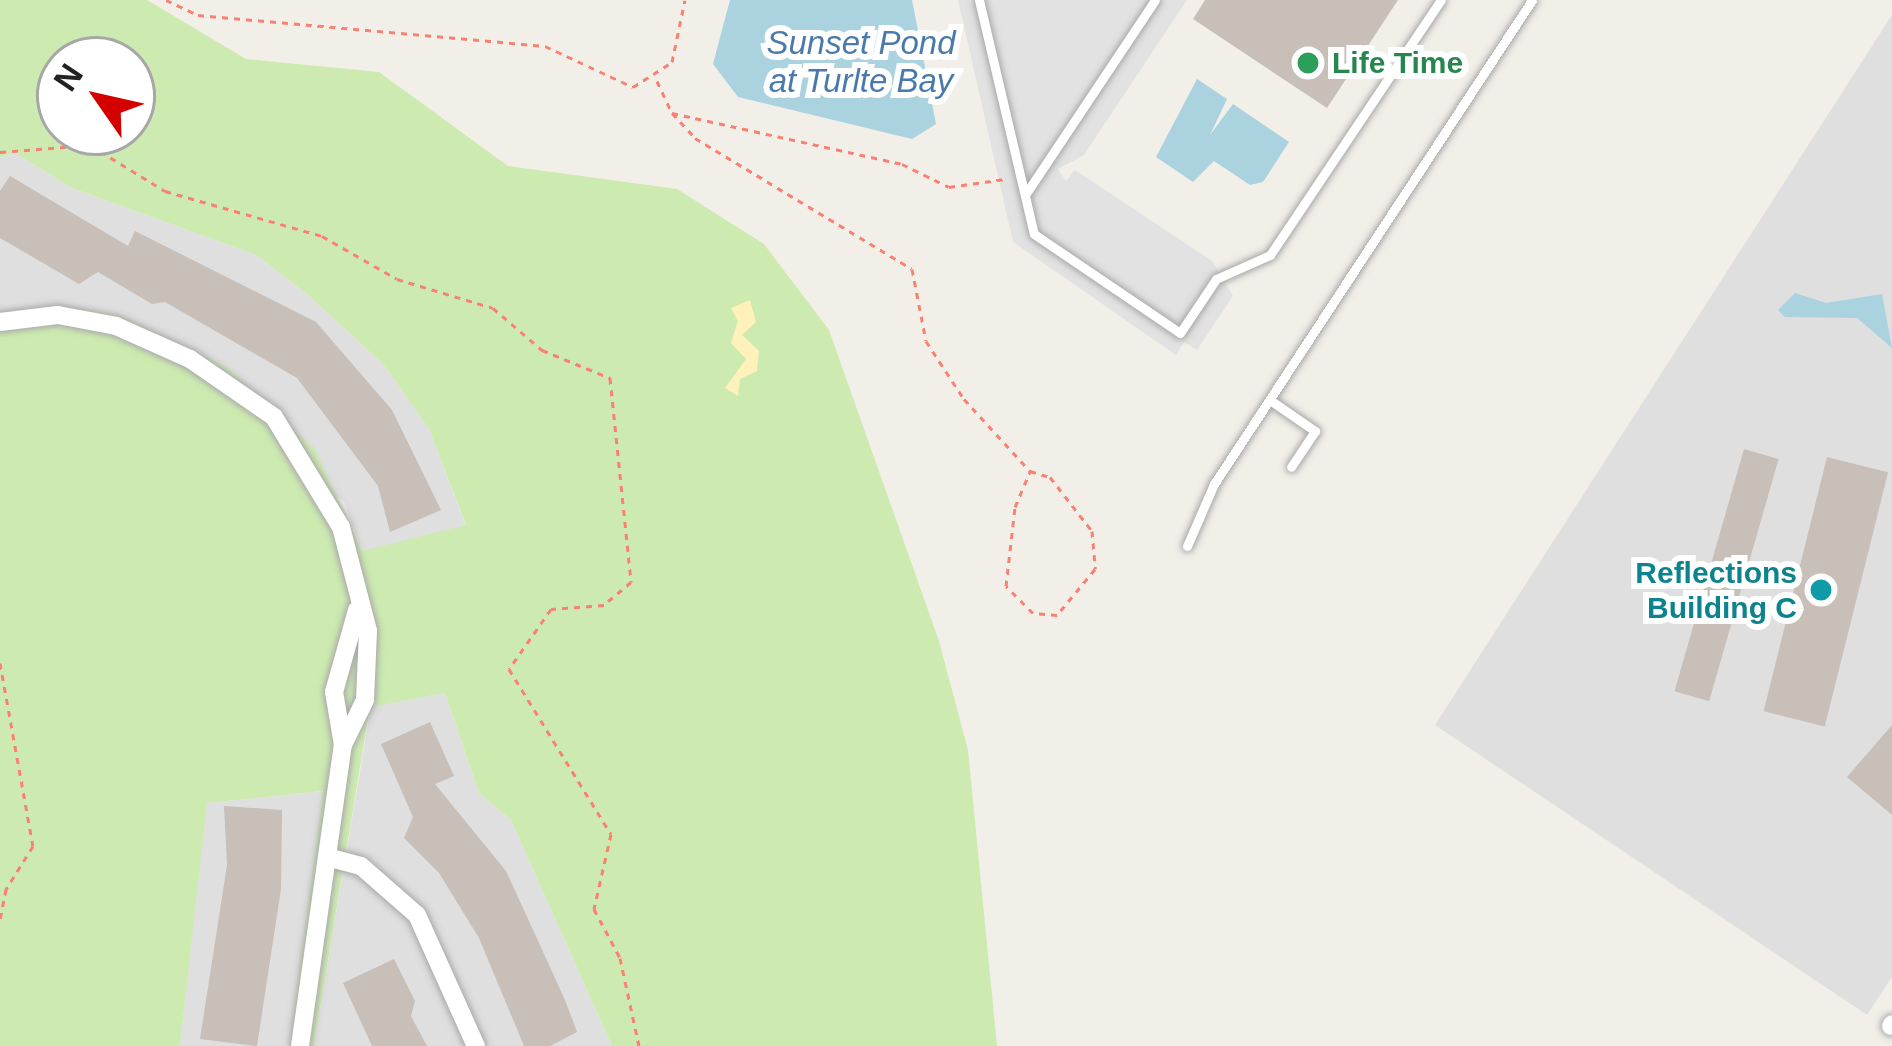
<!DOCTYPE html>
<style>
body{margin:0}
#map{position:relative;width:1892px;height:1046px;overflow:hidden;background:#f2efe9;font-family:Arial,sans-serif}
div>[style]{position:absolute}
.residential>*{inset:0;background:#e0dfdf}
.grass>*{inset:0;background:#cdebb0}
.sand>*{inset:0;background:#fff1ba}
.parking>*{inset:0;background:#e2e2e2}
.water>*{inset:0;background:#aad3df}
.building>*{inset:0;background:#c7bfb8;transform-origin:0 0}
.path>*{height:3px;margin-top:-1.5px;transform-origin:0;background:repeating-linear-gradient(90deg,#fa8072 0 6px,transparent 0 12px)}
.roads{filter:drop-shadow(0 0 3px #a9a9a9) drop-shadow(0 0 3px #a9a9a9)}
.service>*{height:9px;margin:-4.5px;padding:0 4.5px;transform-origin:4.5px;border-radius:4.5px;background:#fff}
.minor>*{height:18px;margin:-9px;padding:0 9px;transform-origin:9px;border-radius:9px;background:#fff}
.dots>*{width:33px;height:33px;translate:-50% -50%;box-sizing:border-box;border:6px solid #fff;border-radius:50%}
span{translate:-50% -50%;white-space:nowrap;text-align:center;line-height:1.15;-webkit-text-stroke:12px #fff;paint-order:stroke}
.leisure-label{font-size:30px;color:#27864d;font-weight:700}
.left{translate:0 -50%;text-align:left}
.culture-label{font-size:30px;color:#0d838f;font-weight:700}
.right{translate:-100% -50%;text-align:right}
.water-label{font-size:33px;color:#4a7aab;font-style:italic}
.north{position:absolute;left:36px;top:36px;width:120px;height:120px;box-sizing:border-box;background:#fff;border:3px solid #a7a7a7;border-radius:50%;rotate:304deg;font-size:33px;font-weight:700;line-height:48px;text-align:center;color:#222}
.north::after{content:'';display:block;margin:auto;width:42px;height:54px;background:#d40000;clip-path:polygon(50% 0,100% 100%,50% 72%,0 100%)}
</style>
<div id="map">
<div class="residential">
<div style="clip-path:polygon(1892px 15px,1892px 977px,1867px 1015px,1435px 725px)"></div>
<div style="clip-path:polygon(15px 153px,72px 188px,256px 255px,307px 294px,383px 364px,429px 429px,466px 526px,362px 552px,344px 501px,18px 310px,0 313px,0 157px)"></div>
<div style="clip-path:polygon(445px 693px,479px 793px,511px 820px,612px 1046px,314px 1046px,371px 706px)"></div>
<div style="clip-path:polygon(325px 791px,290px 1046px,180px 1046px,206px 803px)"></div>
</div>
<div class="grass">
<div style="clip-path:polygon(evenodd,0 0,147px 0,246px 59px,379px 72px,508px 166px,677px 189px,764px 244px,829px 330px,939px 641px,968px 750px,997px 1046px,612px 1046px,511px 820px,479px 793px,445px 693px,370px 707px,314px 1046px,290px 1046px,323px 791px,207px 803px,180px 1046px,0 1046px,0 313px,75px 307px,124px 317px,227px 367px,315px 449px,362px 551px,466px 525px,429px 429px,383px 364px,307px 294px,256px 255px,72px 188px,15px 153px,0 157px,0 0,60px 60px,132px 60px,132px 132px,60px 132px,60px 60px)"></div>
</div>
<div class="sand">
<div style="clip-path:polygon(750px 300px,756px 322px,742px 335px,759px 351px,757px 371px,740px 379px,738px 396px,725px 388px,746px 359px,731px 343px,738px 321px,731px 308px)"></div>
</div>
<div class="parking">
<div style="clip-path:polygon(958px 0,1187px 0,1084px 155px,1058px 169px,1066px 181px,1075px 170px,1212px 261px,1233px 296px,1197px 350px,1184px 342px,1176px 355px,1013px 242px)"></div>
</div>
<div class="water">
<div style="clip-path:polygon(730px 0,912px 0,936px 124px,912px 139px,738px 97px,713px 64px)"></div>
<div style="clip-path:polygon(1197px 79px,1227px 99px,1210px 135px,1233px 104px,1289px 142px,1263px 182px,1250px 185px,1214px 161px,1193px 182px,1156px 157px)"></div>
<div style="clip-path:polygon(1795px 293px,1826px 303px,1882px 294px,1892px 348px,1857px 318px,1785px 317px,1778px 310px)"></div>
</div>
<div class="building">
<div style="clip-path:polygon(1205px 0,1398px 0,1327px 108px,1193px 19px)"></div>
<div style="clip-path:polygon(10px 176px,128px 246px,135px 231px,316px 322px,392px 410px,441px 510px,390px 532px,378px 486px,297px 378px,165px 302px,152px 304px,98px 272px,79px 284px,0 238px,0 191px)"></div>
<div style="left:1744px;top:449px;width:36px;height:252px;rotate:16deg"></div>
<div style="left:1827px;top:457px;width:63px;height:262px;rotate:14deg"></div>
<div style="clip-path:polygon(430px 722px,454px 776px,435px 784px,506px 871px,565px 1000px,577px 1032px,550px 1046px,524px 1046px,479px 938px,439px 873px,404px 838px,413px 817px,381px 744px)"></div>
<div style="clip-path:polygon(1892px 725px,1892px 815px,1847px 777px)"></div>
<div style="clip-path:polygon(224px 806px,282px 810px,281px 889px,257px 1046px,200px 1039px,227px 865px)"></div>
<div style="clip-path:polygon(394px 959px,415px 1001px,411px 1016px,427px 1046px,372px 1046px,343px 983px)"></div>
</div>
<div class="path">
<div style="left:166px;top:0;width:35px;rotate:25deg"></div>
<div style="left:198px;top:15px;width:348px;rotate:5.1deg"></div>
<div style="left:545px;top:46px;width:97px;rotate:25deg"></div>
<div style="left:633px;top:87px;width:46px;rotate:-32.7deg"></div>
<div style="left:672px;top:62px;width:63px;rotate:-78.2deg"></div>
<div style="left:657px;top:81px;width:35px;rotate:65deg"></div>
<div style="left:672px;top:113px;width:236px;rotate:12.5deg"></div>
<div style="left:902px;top:164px;width:52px;rotate:26.1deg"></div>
<div style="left:949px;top:187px;width:56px;rotate:-8.3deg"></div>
<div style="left:672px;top:113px;width:34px;rotate:47deg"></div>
<div style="left:695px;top:138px;width:253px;rotate:31.1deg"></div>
<div style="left:912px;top:269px;width:73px;rotate:79deg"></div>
<div style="left:926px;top:341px;width:69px;rotate:56.8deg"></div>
<div style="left:964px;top:399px;width:98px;rotate:47.5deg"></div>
<div style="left:1030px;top:471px;width:21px;rotate:17deg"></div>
<div style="left:1050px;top:477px;width:68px;rotate:52.1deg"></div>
<div style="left:1092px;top:531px;width:38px;rotate:85deg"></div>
<div style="left:1095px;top:569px;width:60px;rotate:129.6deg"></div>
<div style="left:1057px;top:615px;width:24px;rotate:-175deg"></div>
<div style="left:1033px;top:613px;width:38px;rotate:-135deg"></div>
<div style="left:1006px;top:586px;width:80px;rotate:-83.5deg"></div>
<div style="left:1015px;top:507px;width:39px;rotate:-67deg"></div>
<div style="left:0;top:152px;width:90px;rotate:-4.4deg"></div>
<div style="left:90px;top:145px;width:88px;rotate:31.5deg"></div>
<div style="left:165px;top:191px;width:163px;rotate:16deg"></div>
<div style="left:322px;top:236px;width:86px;rotate:29.8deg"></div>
<div style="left:397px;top:279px;width:100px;rotate:16.8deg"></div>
<div style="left:493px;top:308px;width:65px;rotate:40.6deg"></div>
<div style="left:542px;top:350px;width:74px;rotate:22.4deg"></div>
<div style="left:610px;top:378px;width:205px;rotate:84.1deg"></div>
<div style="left:631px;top:582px;width:35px;rotate:140deg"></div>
<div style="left:604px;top:605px;width:53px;rotate:175.7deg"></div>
<div style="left:551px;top:609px;width:73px;rotate:125deg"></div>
<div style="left:509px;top:669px;width:194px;rotate:58.3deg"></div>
<div style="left:611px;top:834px;width:77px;rotate:102.8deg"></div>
<div style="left:594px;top:909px;width:55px;rotate:62deg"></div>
<div style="left:620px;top:958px;width:90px;rotate:77.8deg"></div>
<div style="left:0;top:663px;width:186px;rotate:79.8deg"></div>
<div style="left:33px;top:846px;width:51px;rotate:122.1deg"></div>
<div style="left:6px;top:889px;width:31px;rotate:101deg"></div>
</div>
<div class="roads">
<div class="service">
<div style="left:979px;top:0;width:240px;rotate:76.8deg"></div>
<div style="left:1034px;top:234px;width:176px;rotate:34.1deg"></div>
<div style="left:1180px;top:333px;width:65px;rotate:-56.3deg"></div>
<div style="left:1216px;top:279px;width:59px;rotate:-24deg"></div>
<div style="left:1270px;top:255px;width:307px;rotate:-56.2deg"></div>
<div style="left:1025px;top:195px;width:234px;rotate:-56.3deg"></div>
<div style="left:1270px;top:400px;width:55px;rotate:34.6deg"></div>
<div style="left:1315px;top:431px;width:43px;rotate:123.7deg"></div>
<div style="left:1187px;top:546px;width:68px;rotate:-66.5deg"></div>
<div style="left:1214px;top:484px;width:579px;rotate:-56.69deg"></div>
</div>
<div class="minor">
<div style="left:0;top:322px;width:58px;rotate:-6.9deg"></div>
<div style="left:58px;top:315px;width:59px;rotate:10.7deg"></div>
<div style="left:116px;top:326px;width:81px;rotate:24deg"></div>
<div style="left:190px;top:359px;width:102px;rotate:34.6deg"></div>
<div style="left:274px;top:417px;width:129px;rotate:58.7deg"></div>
<div style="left:341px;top:527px;width:107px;rotate:75.4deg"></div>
<div style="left:368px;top:631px;width:69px;rotate:92.5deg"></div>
<div style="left:365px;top:700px;width:50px;rotate:116.1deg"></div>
<div style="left:327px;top:857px;width:35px;rotate:15deg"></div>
<div style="left:361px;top:866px;width:74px;rotate:41.2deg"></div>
<div style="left:417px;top:915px;width:144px;rotate:65.8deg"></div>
<div style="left:1891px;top:1026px;width:2px;rotate:-63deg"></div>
<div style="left:300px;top:1046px;width:304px;rotate:-81.9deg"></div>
<div style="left:343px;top:745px;width:54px;rotate:-99.6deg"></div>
<div style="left:334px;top:692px;width:85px;rotate:-74.3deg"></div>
</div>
</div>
<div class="dots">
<div style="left:1308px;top:63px;background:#2e9e5b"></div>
<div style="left:1821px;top:590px;background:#0f9aa8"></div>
</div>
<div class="leisure-label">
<span class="left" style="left:1332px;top:63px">Life Time</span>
</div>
<div class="culture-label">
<span class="right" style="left:1797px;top:590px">Reflections<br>Building C</span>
</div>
<div class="water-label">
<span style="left:861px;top:62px">Sunset Pond<br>at Turlte Bay</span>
</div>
<div class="north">N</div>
</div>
